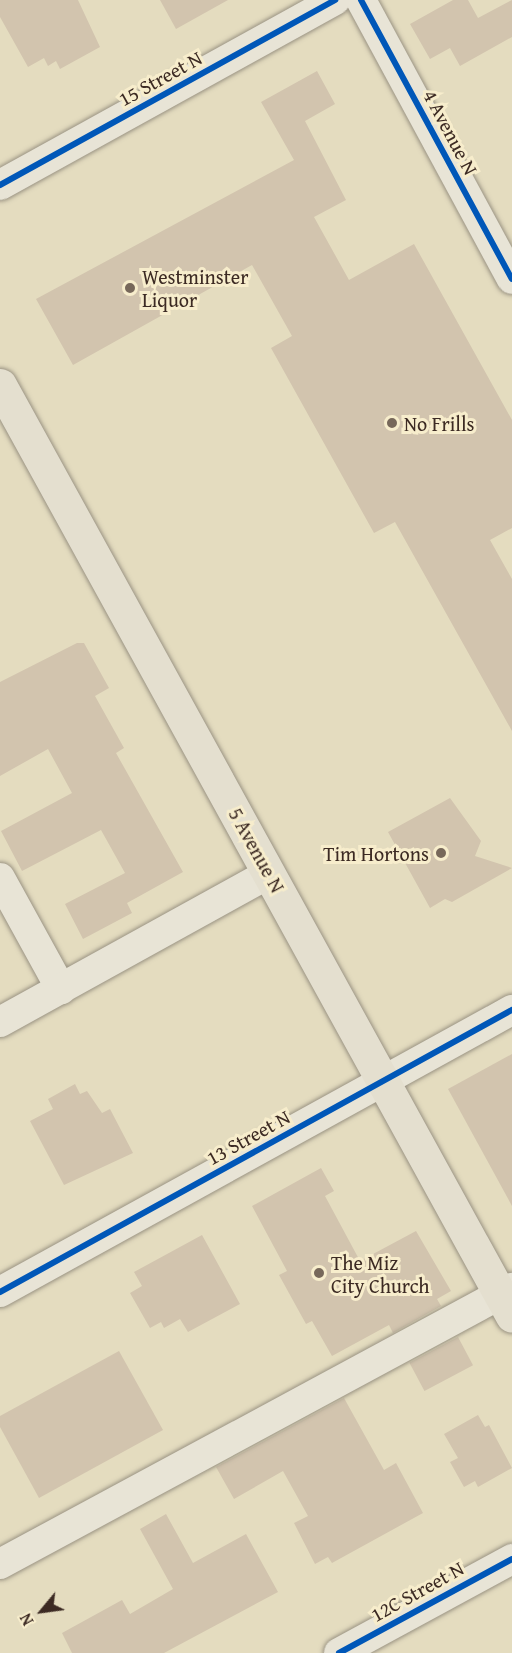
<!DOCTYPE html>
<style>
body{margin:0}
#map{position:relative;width:512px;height:1653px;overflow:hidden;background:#e4dcbf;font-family:"Gentium Book Plus",serif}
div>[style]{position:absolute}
.building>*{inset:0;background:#d2c4ae;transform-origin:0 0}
.roads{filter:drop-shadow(0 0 2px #9a9383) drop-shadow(0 0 2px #9a9383)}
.minor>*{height:30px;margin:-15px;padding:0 15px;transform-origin:15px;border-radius:15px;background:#e8e4d6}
.major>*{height:33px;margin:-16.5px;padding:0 16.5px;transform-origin:16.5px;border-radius:16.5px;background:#e4dfcf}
.cycleway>*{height:6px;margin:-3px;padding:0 3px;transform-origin:3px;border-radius:3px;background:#0057b8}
.dots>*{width:16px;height:16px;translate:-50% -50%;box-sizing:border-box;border:3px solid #f7edcc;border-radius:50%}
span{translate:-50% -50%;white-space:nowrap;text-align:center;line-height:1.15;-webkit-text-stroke:6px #f7edcc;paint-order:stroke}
.street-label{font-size:20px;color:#3c2a23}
.poi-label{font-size:20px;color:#3c2a23}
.left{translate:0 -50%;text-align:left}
.right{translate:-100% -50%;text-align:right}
.north{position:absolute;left:12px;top:1581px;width:60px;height:60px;-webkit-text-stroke:4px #f7edcc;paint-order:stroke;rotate:241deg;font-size:16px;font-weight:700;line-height:24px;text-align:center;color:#3c2a23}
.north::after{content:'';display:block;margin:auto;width:21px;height:27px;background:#3c2a23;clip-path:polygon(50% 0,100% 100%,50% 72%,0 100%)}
</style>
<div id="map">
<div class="building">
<div style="clip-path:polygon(0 0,78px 0,100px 47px,60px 69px,56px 61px,48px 66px,44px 58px,28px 67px,0 17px)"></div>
<div style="clip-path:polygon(160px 0,228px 0,176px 29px)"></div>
<div style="clip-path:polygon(453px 0,468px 0,478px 18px,512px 0,512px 37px,460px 66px,450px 48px,430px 59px,410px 24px)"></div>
<div style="clip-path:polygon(317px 71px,335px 104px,305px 121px,346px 200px,314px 217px,349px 280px,414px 244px,512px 420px,512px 528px,490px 540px,512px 579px,512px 731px,395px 522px,374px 533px,271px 348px,292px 336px,252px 265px,73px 365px,36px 299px,294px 160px,261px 102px)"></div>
<div style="clip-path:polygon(77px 643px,84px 643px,109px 688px,95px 696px,124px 748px,116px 753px,183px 872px,127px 903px,132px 913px,83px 939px,65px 904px,125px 873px,101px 830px,22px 871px,1px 831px,72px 793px,48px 749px,0 776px,0 682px)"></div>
<div style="clip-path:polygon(450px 798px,481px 841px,475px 856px,512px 868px,452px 902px,445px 899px,430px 908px,388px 832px)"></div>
<div style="clip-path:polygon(512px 1054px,512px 1206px,448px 1089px)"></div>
<div style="clip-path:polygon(75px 1084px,80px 1094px,87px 1091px,102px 1113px,110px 1109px,133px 1153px,64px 1185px,30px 1121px,53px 1109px,48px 1099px)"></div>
<div style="clip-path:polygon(321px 1168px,334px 1191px,325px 1196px,360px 1261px,416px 1231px,451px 1291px,437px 1299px,441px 1306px,393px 1333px,389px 1325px,332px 1356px,312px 1321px,306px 1324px,279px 1275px,287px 1271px,252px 1206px)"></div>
<div style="clip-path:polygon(202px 1235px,240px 1304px,188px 1332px,180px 1319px,164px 1328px,161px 1322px,150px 1328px,130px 1293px,142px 1286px,134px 1272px)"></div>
<div style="left:458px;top:1337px;width:32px;height:55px;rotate:62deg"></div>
<div style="clip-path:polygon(119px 1351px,163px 1430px,39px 1498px,0 1427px,0 1416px)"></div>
<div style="clip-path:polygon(344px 1398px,384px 1470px,396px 1463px,423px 1513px,332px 1563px,328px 1557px,315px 1564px,294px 1523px,308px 1516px,283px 1471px,234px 1499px,216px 1467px)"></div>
<div style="clip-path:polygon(478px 1415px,485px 1427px,489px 1425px,512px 1468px,478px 1487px,475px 1481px,464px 1487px,450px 1462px,458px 1458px,444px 1434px)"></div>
<div style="clip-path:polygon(166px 1514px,193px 1563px,246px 1534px,278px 1592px,164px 1653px,72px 1653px,62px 1633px,122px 1600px,130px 1614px,173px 1589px,140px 1529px)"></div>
</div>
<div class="roads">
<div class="minor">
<div style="left:361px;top:0;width:317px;rotate:61.6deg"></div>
<div style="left:0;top:185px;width:383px;rotate:-28.9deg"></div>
<div style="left:0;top:878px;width:127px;rotate:61.2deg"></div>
<div style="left:0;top:1022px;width:308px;rotate:-28.9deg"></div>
<div style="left:0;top:1292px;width:585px;rotate:-28.85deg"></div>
<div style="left:0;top:1564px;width:582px;rotate:-28.33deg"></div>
<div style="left:339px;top:1653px;width:197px;rotate:-28.5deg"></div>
</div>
<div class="major">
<div style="left:0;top:385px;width:1062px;rotate:61.19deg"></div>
</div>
</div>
<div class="cycleway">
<div style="left:361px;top:0;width:317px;rotate:61.6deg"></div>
<div style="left:0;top:185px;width:383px;rotate:-28.9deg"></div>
<div style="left:0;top:1292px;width:585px;rotate:-28.85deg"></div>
<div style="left:339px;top:1653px;width:197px;rotate:-28.5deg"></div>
</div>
<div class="dots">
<div style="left:130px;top:288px;background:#77685a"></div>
<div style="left:392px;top:423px;background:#77685a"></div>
<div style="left:441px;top:853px;background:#77685a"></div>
<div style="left:319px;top:1273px;background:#77685a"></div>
</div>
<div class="street-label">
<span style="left:160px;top:78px;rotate:-29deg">15 Street N</span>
<span style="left:451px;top:132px;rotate:62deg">4 Avenue N</span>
<span style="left:257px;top:850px;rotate:61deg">5 Avenue N</span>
<span style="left:248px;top:1137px;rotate:-29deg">13 Street N</span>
<span style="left:417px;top:1591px;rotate:-29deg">12C Street N</span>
</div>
<div class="poi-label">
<span class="left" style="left:142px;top:288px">Westminster<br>Liquor</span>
<span class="left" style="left:404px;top:423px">No Frills</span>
<span class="right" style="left:429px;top:853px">Tim Hortons</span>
<span class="left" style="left:331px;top:1274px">The Miz<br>City Church</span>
</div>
<div class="north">N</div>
</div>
